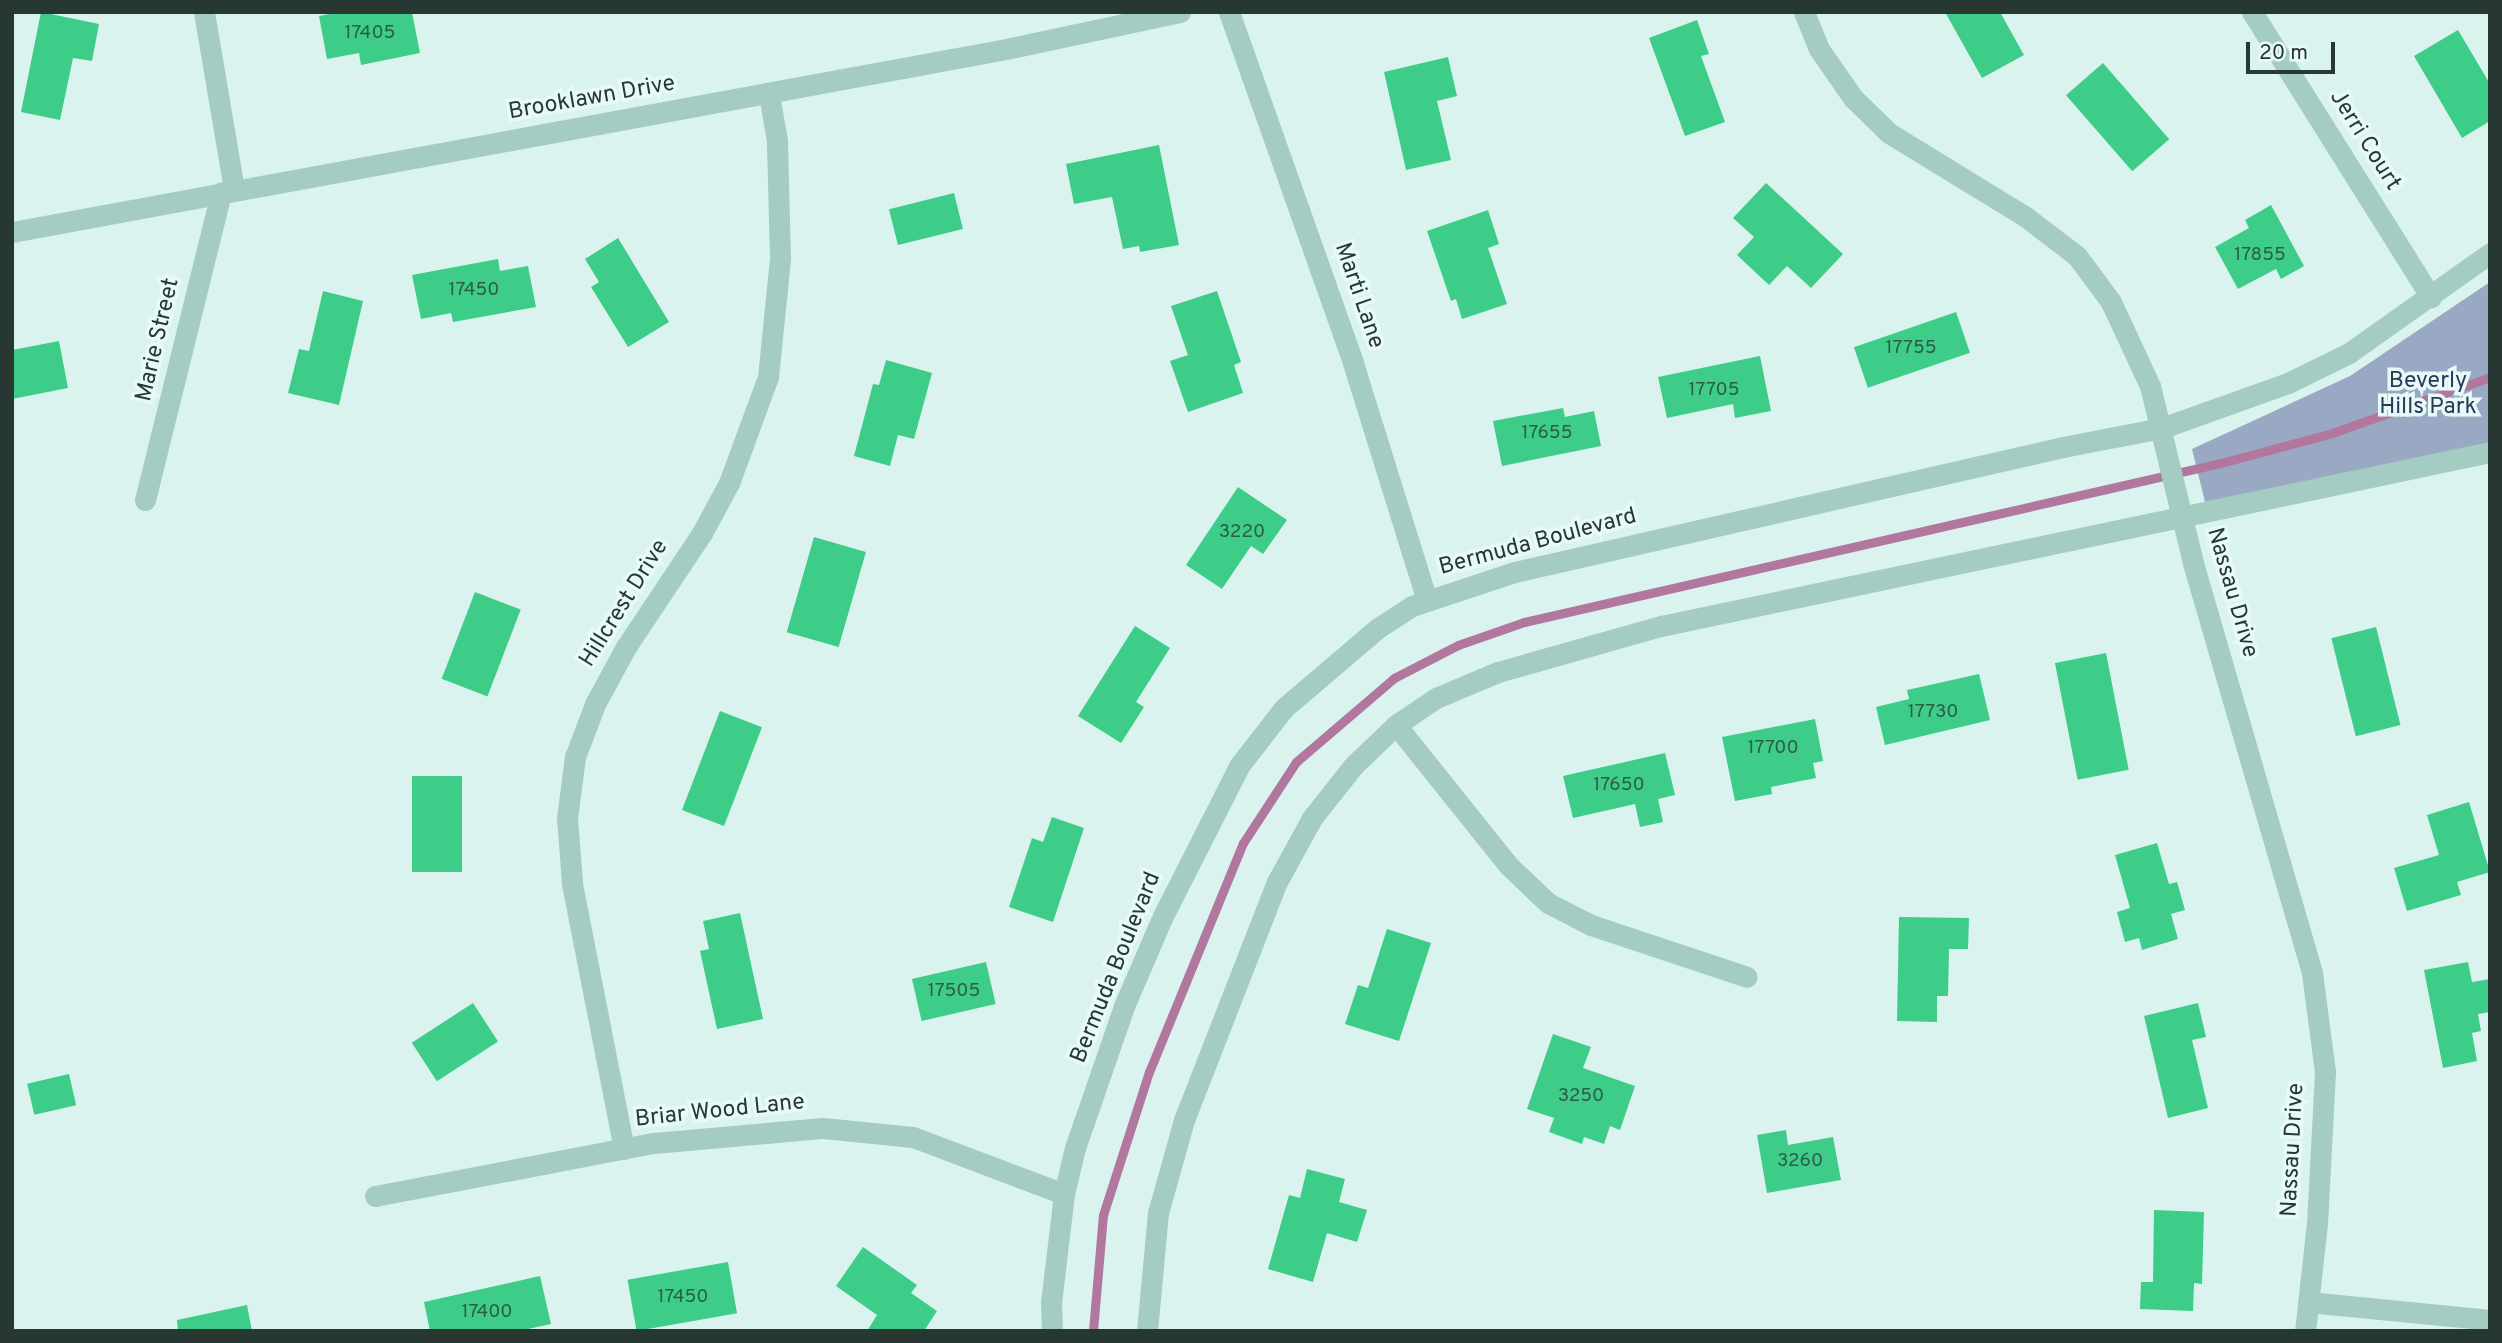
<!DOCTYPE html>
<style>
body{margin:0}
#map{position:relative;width:2502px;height:1343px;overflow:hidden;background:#daf3ee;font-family:Overpass,sans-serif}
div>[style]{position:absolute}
.green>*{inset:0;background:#99a9c3}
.stream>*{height:9px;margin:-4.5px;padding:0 4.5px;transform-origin:4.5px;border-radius:4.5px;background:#b2779f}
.building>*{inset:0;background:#3ecd89;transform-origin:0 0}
.street>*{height:21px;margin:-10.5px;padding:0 10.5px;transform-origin:10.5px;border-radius:10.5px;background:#a5ccc2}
span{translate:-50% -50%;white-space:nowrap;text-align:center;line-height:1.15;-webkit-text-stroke:7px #e7faf7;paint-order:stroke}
.number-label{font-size:19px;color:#2d5c47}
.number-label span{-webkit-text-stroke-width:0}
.street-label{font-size:23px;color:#273731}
.park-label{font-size:23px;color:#293a57}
.frame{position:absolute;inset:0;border:14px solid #273731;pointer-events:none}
.scale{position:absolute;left:2246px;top:42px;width:89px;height:32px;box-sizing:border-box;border:4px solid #273731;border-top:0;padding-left:9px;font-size:21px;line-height:24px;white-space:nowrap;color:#273731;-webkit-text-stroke:5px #e7faf7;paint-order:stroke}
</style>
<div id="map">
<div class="green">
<div style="clip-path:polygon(2490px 282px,2490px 444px,2205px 502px,2192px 449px,2350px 376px)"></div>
</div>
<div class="stream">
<div style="left:1093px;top:1331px;width:116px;rotate:-85.1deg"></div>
<div style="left:1103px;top:1215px;width:150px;rotate:-72.2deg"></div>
<div style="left:1149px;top:1072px;width:248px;rotate:-67.7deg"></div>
<div style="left:1243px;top:843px;width:97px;rotate:-56.8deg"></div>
<div style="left:1296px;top:762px;width:129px;rotate:-40.6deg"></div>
<div style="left:1394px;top:678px;width:72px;rotate:-27.3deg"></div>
<div style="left:1458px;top:645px;width:70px;rotate:-19.2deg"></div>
<div style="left:1524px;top:622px;width:715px;rotate:-12.85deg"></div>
<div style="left:2221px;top:463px;width:115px;rotate:-15.1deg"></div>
<div style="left:2332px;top:433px;width:168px;rotate:-19.5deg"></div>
</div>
<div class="building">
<div style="clip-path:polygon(41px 12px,99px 24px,92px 61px,73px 58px,60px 120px,21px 112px)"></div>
<div style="clip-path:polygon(339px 12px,412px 12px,420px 53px,361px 65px,359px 53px,327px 59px,319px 16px)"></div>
<div style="clip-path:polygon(1945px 12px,2000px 12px,2024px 55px,1982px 78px)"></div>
<div style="clip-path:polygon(1697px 20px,1709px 54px,1701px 56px,1725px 122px,1685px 136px,1649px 38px)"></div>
<div style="clip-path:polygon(2458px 30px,2490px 84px,2490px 121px,2462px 138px,2414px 56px)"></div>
<div style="clip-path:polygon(1448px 57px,1457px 96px,1437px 101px,1451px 160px,1406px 170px,1384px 72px)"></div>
<div style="left:2103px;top:63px;width:101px;height:49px;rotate:49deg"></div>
<div style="clip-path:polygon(1159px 145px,1179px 245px,1140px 252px,1139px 246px,1123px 249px,1112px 197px,1074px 204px,1066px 164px)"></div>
<div style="clip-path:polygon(1766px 183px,1843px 254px,1811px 288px,1787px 266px,1769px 285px,1737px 255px,1754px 237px,1733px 218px)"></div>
<div style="left:954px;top:193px;width:37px;height:67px;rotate:76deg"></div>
<div style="clip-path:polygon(2271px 205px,2304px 266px,2281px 279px,2276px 269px,2238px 289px,2215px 247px,2249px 228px,2245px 220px)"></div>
<div style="clip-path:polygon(1488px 210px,1499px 244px,1488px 248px,1507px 304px,1462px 319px,1456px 299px,1451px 301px,1427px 231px)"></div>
<div style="clip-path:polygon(618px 238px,669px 322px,628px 347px,591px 287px,599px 282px,585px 259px)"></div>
<div style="clip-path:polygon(498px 259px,500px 271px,528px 266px,536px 307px,453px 322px,451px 313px,421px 319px,412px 275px)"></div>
<div style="clip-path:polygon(323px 291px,363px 301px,339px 405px,288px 393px,299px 349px,309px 351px)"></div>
<div style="clip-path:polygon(1217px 291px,1241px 362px,1234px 365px,1243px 393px,1188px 412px,1170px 361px,1188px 355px,1171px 306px)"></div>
<div style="left:1956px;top:312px;width:43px;height:108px;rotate:71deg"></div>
<div style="clip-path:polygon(59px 341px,68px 388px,12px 399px,12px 350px)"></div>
<div style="clip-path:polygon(1760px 356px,1771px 411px,1735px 418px,1733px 404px,1667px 418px,1658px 377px)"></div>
<div style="clip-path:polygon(886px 360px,932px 373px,914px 439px,898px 435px,890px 466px,854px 456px,873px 384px,879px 385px)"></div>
<div style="clip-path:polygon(1563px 408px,1565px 417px,1594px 411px,1601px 446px,1502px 466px,1493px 421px)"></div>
<div style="clip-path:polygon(1238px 487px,1287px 520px,1263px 554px,1251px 546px,1222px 589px,1186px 565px)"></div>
<div style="left:814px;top:537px;width:54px;height:99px;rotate:16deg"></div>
<div style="left:475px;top:592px;width:49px;height:93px;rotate:21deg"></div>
<div style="clip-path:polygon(1135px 626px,1170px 648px,1136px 702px,1144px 707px,1121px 743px,1078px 716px)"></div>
<div style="left:2376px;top:627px;width:101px;height:46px;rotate:76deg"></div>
<div style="left:2106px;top:653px;width:119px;height:52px;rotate:79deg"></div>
<div style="clip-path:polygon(1979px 674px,1990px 720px,1885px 745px,1876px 707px,1909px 699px,1907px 690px)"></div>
<div style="left:720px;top:711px;width:45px;height:106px;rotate:21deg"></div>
<div style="clip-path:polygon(1815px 719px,1823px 761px,1813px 763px,1816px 778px,1771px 787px,1772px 794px,1735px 801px,1722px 737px)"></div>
<div style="clip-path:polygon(1665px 753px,1675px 795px,1658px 799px,1663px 822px,1640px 827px,1635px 804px,1573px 818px,1563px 776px)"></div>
<div style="left:412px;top:776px;width:50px;height:96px"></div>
<div style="clip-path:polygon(2469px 802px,2490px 872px,2457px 882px,2461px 895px,2407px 911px,2394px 868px,2439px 855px,2427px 815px)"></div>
<div style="clip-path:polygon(1052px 817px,1084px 828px,1053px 922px,1009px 907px,1032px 838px,1043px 842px)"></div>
<div style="clip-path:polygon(2157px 843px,2169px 884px,2177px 882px,2185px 910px,2171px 914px,2178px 939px,2142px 950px,2139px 938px,2125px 942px,2117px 912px,2130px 908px,2115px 855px)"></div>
<div style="clip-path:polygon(740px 913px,763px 1019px,717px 1029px,700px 951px,709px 949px,703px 921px)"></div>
<div style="clip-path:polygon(1899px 917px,1969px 918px,1968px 949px,1949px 949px,1948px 996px,1937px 996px,1937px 1022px,1897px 1021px)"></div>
<div style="clip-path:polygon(1387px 929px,1431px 943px,1399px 1041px,1345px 1024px,1358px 985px,1368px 988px)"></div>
<div style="left:986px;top:962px;width:43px;height:76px;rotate:77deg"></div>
<div style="clip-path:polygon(2468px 962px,2472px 982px,2490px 979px,2490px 1012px,2478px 1014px,2481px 1031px,2472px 1033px,2477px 1061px,2443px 1068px,2424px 970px)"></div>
<div style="left:473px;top:1003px;width:46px;height:73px;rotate:57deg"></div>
<div style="clip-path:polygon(2198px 1003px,2206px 1037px,2192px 1040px,2208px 1108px,2168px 1118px,2144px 1016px)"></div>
<div style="clip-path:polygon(1553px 1034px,1591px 1047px,1583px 1068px,1635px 1086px,1620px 1130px,1610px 1126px,1604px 1144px,1584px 1137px,1582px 1144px,1549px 1132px,1554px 1118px,1527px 1109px)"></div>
<div style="left:69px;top:1074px;width:32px;height:43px;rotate:77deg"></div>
<div style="clip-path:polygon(1786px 1130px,1788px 1145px,1833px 1137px,1841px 1180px,1767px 1193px,1757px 1135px)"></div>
<div style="clip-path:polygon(1307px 1169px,1345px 1179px,1339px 1202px,1367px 1210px,1357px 1242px,1327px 1233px,1313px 1282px,1268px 1269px,1289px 1195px,1300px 1198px)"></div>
<div style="clip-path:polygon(2154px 1210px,2204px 1212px,2202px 1284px,2194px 1283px,2193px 1311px,2140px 1309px,2141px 1282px,2153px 1282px)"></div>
<div style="clip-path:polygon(863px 1247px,917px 1285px,911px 1293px,937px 1311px,924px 1331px,867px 1331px,877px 1315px,836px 1286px)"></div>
<div style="left:728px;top:1262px;width:52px;height:102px;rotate:80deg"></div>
<div style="clip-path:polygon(540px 1276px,551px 1324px,519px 1331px,430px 1331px,424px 1302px)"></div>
<div style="clip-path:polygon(247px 1305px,252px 1331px,178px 1331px,177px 1320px)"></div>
</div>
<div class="street">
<div style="left:204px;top:12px;width:181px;rotate:80.4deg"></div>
<div style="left:1229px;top:12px;width:372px;rotate:70.5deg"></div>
<div style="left:1353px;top:363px;width:248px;rotate:72.7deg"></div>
<div style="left:1804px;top:12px;width:40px;rotate:68deg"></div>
<div style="left:1819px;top:49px;width:60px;rotate:55.2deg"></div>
<div style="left:1853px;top:98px;width:50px;rotate:44.2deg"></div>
<div style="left:1889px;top:133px;width:161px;rotate:31.5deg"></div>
<div style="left:2026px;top:217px;width:64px;rotate:37.4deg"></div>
<div style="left:2077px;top:256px;width:57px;rotate:53.5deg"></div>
<div style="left:2111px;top:302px;width:93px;rotate:65.1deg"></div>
<div style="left:2150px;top:386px;width:182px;rotate:76.3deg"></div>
<div style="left:2193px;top:563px;width:427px;rotate:73.8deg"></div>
<div style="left:2312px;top:973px;width:100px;rotate:82.5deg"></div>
<div style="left:2325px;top:1072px;width:151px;rotate:93deg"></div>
<div style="left:2317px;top:1223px;width:109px;rotate:96.3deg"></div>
<div style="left:2252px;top:12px;width:337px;rotate:57.9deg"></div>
<div style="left:12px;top:232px;width:1011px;rotate:-10.43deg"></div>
<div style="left:1006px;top:49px;width:178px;rotate:-12deg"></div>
<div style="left:145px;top:500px;width:317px;rotate:-76.1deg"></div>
<div style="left:1396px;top:725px;width:179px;rotate:51.3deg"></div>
<div style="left:1508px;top:865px;width:55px;rotate:43.5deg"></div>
<div style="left:1548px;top:903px;width:48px;rotate:27.1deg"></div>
<div style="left:1591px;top:925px;width:164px;rotate:18.4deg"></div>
<div style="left:624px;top:1149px;width:271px;rotate:-101.1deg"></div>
<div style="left:572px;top:883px;width:65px;rotate:-94.4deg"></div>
<div style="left:567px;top:818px;width:62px;rotate:-82.5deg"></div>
<div style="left:575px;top:757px;width:57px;rotate:-69.3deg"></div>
<div style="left:595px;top:704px;width:65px;rotate:-61.5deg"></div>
<div style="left:626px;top:647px;width:137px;rotate:-56.3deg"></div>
<div style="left:702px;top:533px;width:57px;rotate:-61.6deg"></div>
<div style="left:729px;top:483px;width:113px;rotate:-69.8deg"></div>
<div style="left:768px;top:377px;width:120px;rotate:-84.2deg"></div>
<div style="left:780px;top:258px;width:117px;rotate:-91.5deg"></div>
<div style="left:777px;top:141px;width:48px;rotate:-99.7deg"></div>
<div style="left:375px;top:1196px;width:284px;rotate:-10.8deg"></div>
<div style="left:654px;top:1143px;width:170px;rotate:-5.1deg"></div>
<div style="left:823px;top:1128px;width:90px;rotate:5.7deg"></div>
<div style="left:913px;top:1137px;width:161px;rotate:20.7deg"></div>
<div style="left:2308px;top:1302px;width:183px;rotate:5.6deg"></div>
<div style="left:1052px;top:1331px;width:28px;rotate:-92deg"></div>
<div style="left:1051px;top:1303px;width:110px;rotate:-83.2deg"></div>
<div style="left:1064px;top:1194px;width:47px;rotate:-76.6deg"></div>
<div style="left:1075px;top:1148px;width:152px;rotate:-70.9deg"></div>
<div style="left:1125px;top:1004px;width:94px;rotate:-66.7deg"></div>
<div style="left:1162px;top:918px;width:170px;rotate:-63.1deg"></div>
<div style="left:1239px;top:766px;width:73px;rotate:-52.2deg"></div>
<div style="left:1284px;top:708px;width:123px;rotate:-40.4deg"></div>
<div style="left:1378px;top:628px;width:40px;rotate:-32.9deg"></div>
<div style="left:1412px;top:606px;width:108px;rotate:-18.3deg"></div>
<div style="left:1515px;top:572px;width:562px;rotate:-12.85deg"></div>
<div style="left:2063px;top:447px;width:101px;rotate:-10.9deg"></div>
<div style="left:2162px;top:428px;width:134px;rotate:-19.7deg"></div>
<div style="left:2288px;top:383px;width:68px;rotate:-26.2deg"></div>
<div style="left:2349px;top:353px;width:173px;rotate:-35.3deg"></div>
<div style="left:1147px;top:1331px;width:119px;rotate:-84.7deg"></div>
<div style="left:1158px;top:1213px;width:97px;rotate:-74.4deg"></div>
<div style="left:1184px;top:1120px;width:256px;rotate:-68.7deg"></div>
<div style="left:1277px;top:882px;width:73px;rotate:-61.3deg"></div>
<div style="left:1312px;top:818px;width:68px;rotate:-51.6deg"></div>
<div style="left:1354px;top:765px;width:58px;rotate:-43.6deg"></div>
<div style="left:1396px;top:725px;width:48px;rotate:-34deg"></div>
<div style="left:1436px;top:698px;width:67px;rotate:-22.8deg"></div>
<div style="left:1498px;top:672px;width:169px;rotate:-15.8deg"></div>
<div style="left:1661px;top:626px;width:847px;rotate:-11.85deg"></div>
</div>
<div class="number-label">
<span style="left:370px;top:34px">17405</span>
<span style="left:2260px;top:256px">17855</span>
<span style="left:474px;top:291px">17450</span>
<span style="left:1911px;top:349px">17755</span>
<span style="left:1714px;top:391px">17705</span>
<span style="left:1547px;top:434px">17655</span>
<span style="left:1242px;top:533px">3220</span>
<span style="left:1933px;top:713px">17730</span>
<span style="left:1773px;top:749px">17700</span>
<span style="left:1619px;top:786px">17650</span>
<span style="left:954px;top:992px">17505</span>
<span style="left:1581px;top:1097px">3250</span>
<span style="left:1800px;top:1162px">3260</span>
<span style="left:683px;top:1298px">17450</span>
<span style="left:487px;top:1313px">17400</span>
</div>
<div class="street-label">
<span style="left:592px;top:99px;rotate:-10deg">Brooklawn Drive</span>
<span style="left:2364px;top:141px;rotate:58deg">Jerri Court</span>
<span style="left:1358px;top:296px;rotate:71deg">Marti Lane</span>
<span style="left:159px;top:340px;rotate:-77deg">Marie Street</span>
<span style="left:1538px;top:543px;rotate:-15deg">Bermuda Boulevard</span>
<span style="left:2231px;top:593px;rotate:74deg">Nassau Drive</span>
<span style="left:625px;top:604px;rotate:-58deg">Hillcrest Drive</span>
<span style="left:1117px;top:968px;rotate:-68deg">Bermuda Boulevard</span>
<span style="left:720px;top:1112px;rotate:-6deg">Briar Wood Lane</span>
<span style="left:2294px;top:1150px;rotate:-87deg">Nassau Drive</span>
</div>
<div class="park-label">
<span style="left:2428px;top:395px">Beverly<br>Hills Park</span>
</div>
<div class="frame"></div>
<div class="scale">20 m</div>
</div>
